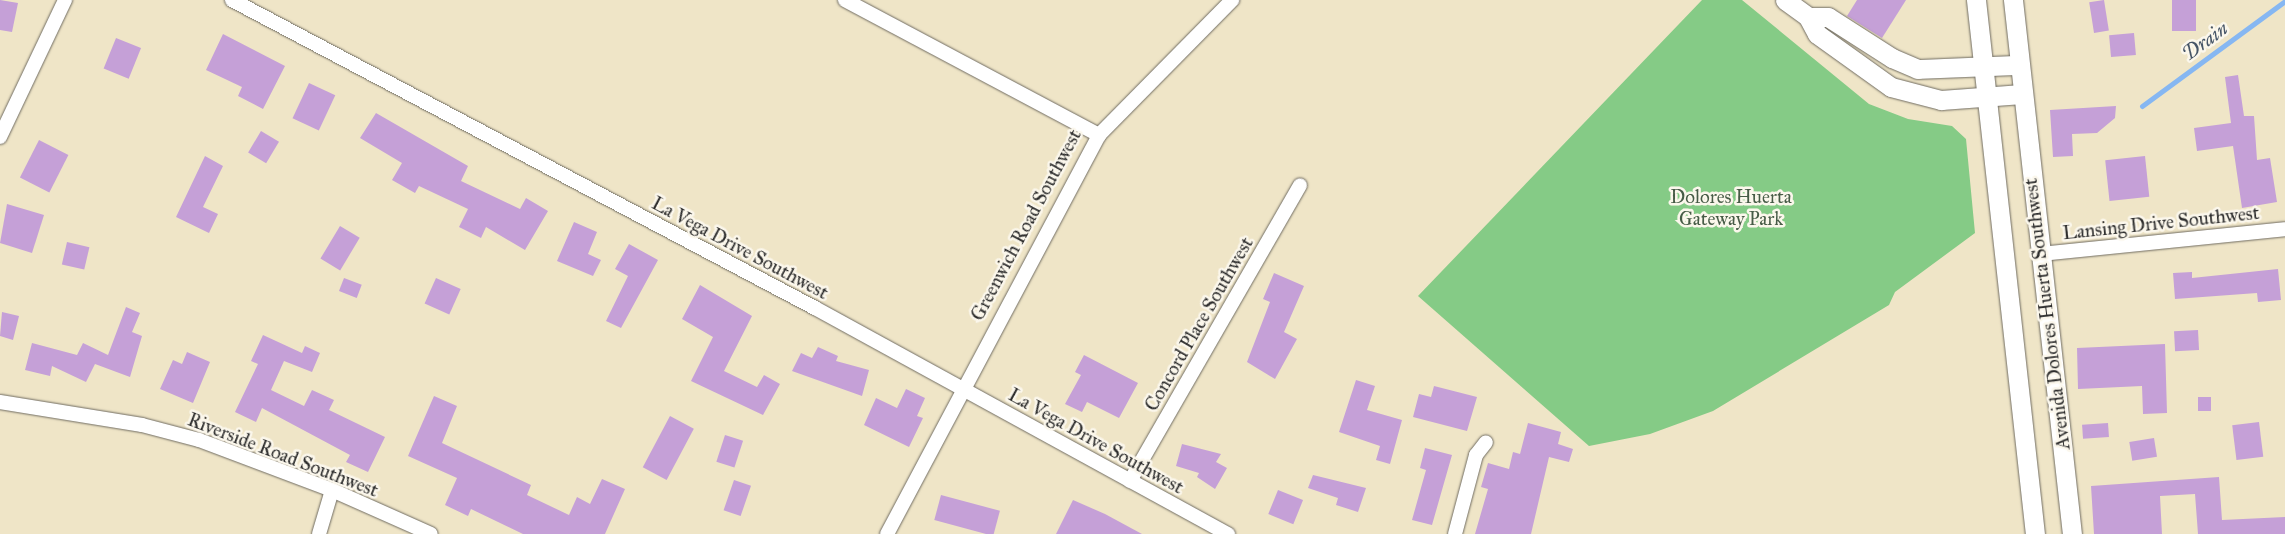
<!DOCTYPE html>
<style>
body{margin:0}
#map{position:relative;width:2285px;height:534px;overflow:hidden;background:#efe5c7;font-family:"IM FELL Great Primer",serif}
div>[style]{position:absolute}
.green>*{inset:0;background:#85cb86}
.stream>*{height:5px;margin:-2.5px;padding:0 2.5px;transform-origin:2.5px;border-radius:2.5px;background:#86b7f2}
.building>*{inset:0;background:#c5a0d7;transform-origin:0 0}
.roads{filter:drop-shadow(0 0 1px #706c62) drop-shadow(0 0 1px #706c62)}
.street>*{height:14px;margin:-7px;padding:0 7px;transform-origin:7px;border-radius:7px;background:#fff}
.secondary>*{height:19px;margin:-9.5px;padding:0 9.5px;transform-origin:9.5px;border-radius:9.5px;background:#fff}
span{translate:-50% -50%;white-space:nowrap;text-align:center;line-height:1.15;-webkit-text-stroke:5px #fbf7ec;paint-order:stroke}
.park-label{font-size:19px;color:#465b46}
.street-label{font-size:19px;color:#2b2b2b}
.water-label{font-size:20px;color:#465567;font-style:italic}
</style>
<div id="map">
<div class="green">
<div style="clip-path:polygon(1702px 0,1742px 0,1869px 104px,1908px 119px,1952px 126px,1966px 139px,1975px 233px,1895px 292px,1889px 305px,1713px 411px,1650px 434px,1589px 446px,1418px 296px)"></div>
</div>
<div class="stream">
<div style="left:2142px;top:106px;width:177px;rotate:-36.3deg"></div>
</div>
<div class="building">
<div style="clip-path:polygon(0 0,18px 3px,12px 32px,0 30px)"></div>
<div style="clip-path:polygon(1857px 0,1906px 0,1882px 38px,1847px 16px)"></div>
<div style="left:2104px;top:0;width:31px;height:15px;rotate:81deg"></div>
<div style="left:2172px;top:0;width:24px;height:31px"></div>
<div style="left:2134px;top:33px;width:22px;height:25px;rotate:85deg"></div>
<div style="clip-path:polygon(223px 34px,285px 66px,263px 109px,238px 96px,242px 87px,206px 70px)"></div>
<div style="left:116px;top:38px;width:27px;height:33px;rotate:22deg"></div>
<div style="clip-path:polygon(2238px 75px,2244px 116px,2254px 116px,2257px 160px,2270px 158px,2277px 202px,2242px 208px,2233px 146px,2197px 151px,2194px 128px,2231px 123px,2225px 77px)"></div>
<div style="left:309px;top:83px;width:29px;height:39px;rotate:25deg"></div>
<div style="clip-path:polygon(2116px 106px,2115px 118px,2097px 133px,2072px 134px,2073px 156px,2053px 157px,2050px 110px)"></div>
<div style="clip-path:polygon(376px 113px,468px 166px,461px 181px,520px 209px,526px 198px,548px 211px,525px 250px,486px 227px,481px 238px,459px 227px,468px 209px,419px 186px,415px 193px,392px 180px,402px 163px,360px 138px)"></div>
<div style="left:261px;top:131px;width:21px;height:25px;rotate:31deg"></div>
<div style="left:39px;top:140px;width:33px;height:42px;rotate:27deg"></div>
<div style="clip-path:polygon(205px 156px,223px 166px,203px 207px,218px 214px,209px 233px,176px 217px)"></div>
<div style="left:2145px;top:156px;width:41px;height:40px;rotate:84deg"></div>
<div style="clip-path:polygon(7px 204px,44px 215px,32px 253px,0 243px)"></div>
<div style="clip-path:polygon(574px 222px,597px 232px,588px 254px,601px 260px,593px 276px,557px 261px)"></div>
<div style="left:340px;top:226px;width:23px;height:38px;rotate:31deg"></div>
<div style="left:67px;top:242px;width:23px;height:23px;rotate:13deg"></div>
<div style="clip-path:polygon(629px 244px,658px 260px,621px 328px,606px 321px,628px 276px,615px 269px)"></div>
<div style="clip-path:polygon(2278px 269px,2281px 300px,2258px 302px,2257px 293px,2175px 299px,2173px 273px,2192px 272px,2192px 278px)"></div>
<div style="clip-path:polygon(1274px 273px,1304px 286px,1284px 332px,1297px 339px,1275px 379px,1247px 362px,1270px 302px,1263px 299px)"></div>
<div style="left:344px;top:278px;width:19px;height:14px;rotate:21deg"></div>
<div style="left:436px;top:278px;width:27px;height:28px;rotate:24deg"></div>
<div style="clip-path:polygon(700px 285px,752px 316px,724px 371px,757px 387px,764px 375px,780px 384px,763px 415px,691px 381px,713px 337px,682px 319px)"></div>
<div style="clip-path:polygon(126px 307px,140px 313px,132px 332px,142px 336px,130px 377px,95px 364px,86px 382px,52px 366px,50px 376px,25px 370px,32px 343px,77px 355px,83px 343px,108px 355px)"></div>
<div style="clip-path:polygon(2px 312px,19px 316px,13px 340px,0 336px)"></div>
<div style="left:2198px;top:330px;width:20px;height:24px;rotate:87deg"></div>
<div style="clip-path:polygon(263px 335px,302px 353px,305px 346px,320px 353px,312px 372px,284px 361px,271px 390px,304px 406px,312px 390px,334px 400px,329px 410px,385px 437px,368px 472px,346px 462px,350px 455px,262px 408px,256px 422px,235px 412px,258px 364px,251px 361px)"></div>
<div style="clip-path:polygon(2165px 344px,2167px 413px,2143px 414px,2142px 386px,2078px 389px,2077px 348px)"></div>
<div style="clip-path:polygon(818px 347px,838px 356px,836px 361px,869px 370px,862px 396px,792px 371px,801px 353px,812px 358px)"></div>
<div style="clip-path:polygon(187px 352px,210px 362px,193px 403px,160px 389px,173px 360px,182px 364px)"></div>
<div style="clip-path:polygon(1084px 355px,1138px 383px,1119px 418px,1087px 402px,1082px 412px,1065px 404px,1081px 375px,1075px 372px)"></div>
<div style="clip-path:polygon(1356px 380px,1375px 386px,1367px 410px,1402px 420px,1390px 464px,1376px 460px,1380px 446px,1339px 432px)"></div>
<div style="clip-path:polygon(1434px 386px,1477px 397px,1467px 431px,1413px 417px,1419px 394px,1431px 397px)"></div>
<div style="clip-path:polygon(906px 389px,925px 398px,917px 416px,923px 418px,909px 447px,864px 425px,876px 398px,897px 408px)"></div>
<div style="clip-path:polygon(434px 396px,457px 406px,442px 443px,531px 485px,527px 495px,569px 515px,577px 497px,590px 504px,602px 479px,625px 489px,605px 534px,523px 534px,471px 509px,468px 516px,445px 505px,457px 478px,408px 456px)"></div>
<div style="left:2198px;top:397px;width:13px;height:14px"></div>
<div style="left:670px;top:416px;width:27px;height:58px;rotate:28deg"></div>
<div style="left:2259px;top:422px;width:35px;height:27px;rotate:83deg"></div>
<div style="clip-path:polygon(1528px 423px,1561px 432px,1558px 444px,1573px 449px,1569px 462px,1549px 457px,1531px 534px,1475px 534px,1488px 489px,1481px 487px,1488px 463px,1509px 469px,1513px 452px,1520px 454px)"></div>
<div style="left:2108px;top:423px;width:14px;height:26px;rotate:86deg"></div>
<div style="left:725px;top:435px;width:19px;height:28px;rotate:18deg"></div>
<div style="left:2154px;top:438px;width:19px;height:25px;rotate:81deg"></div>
<div style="clip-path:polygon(1182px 444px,1221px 454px,1216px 462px,1227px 468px,1215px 489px,1197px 477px,1199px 473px,1176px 466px)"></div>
<div style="clip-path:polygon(1425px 448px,1452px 455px,1432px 525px,1412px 520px,1426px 470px,1420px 468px)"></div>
<div style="clip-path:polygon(1313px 475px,1366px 488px,1358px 512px,1336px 505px,1338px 498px,1308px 488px)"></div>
<div style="clip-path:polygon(2219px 477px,2222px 520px,2285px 517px,2285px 534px,2198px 534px,2195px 494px,2160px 496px,2162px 534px,2094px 534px,2091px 486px)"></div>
<div style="left:734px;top:480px;width:18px;height:32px;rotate:19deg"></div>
<div style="left:1278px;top:490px;width:27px;height:26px;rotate:22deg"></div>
<div style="left:941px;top:495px;width:61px;height:26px;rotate:15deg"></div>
<div style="clip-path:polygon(1073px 500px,1105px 514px,1142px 534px,1056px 534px)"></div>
</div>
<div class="roads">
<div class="street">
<div style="left:232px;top:0;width:659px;rotate:27.85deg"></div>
<div style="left:815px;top:308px;width:471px;rotate:28.7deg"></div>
<div style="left:845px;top:0;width:288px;rotate:28deg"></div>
<div style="left:0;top:137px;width:152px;rotate:-64.6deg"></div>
<div style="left:2040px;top:254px;width:246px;rotate:-5.8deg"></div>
<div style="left:0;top:402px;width:144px;rotate:9.2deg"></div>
<div style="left:142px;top:425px;width:59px;rotate:14.7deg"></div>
<div style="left:199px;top:440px;width:142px;rotate:20.6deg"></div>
<div style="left:332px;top:490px;width:108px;rotate:24deg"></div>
<div style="left:1130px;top:481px;width:341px;rotate:-60.1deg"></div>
<div style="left:319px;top:534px;width:46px;rotate:-73.5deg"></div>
<div style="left:887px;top:534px;width:452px;rotate:-62deg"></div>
<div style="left:1099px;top:135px;width:190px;rotate:-45.4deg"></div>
<div style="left:1455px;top:534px;width:82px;rotate:-75.1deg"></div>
<div style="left:1476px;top:455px;width:16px;rotate:-52deg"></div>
</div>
<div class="secondary">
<div style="left:1785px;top:0;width:29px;rotate:36deg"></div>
<div style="left:1808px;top:17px;width:19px;rotate:62deg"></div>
<div style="left:1817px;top:34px;width:91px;rotate:35.6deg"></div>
<div style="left:1891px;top:87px;width:52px;rotate:14.6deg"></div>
<div style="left:1941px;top:100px;width:81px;rotate:-4.2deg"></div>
<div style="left:1976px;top:0;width:537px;rotate:83.7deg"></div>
<div style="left:2013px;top:0;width:537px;rotate:83.7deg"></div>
<div style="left:1808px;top:17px;width:20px"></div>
<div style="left:1828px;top:17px;width:76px;rotate:32.6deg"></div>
<div style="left:1892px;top:58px;width:28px;rotate:23deg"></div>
<div style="left:1918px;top:69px;width:100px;rotate:-2.3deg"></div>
</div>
</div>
<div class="park-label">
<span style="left:1731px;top:208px">Dolores Huerta<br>Gateway Park</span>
</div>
<div class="street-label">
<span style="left:2161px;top:223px;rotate:-6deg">Lansing Drive Southwest</span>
<span style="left:1026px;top:225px;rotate:-62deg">Greenwich Road Southwest</span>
<span style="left:740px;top:248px;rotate:28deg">La Vega Drive Southwest</span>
<span style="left:2047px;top:314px;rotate:-97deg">Avenida Dolores Huerta Southwest</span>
<span style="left:1199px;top:324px;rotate:-60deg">Concord Place Southwest</span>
<span style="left:1096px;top:441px;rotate:29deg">La Vega Drive Southwest</span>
<span style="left:283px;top:455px;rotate:21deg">Riverside Road Southwest</span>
</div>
<div class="water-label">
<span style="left:2205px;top:41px;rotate:-36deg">Drain</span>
</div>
</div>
